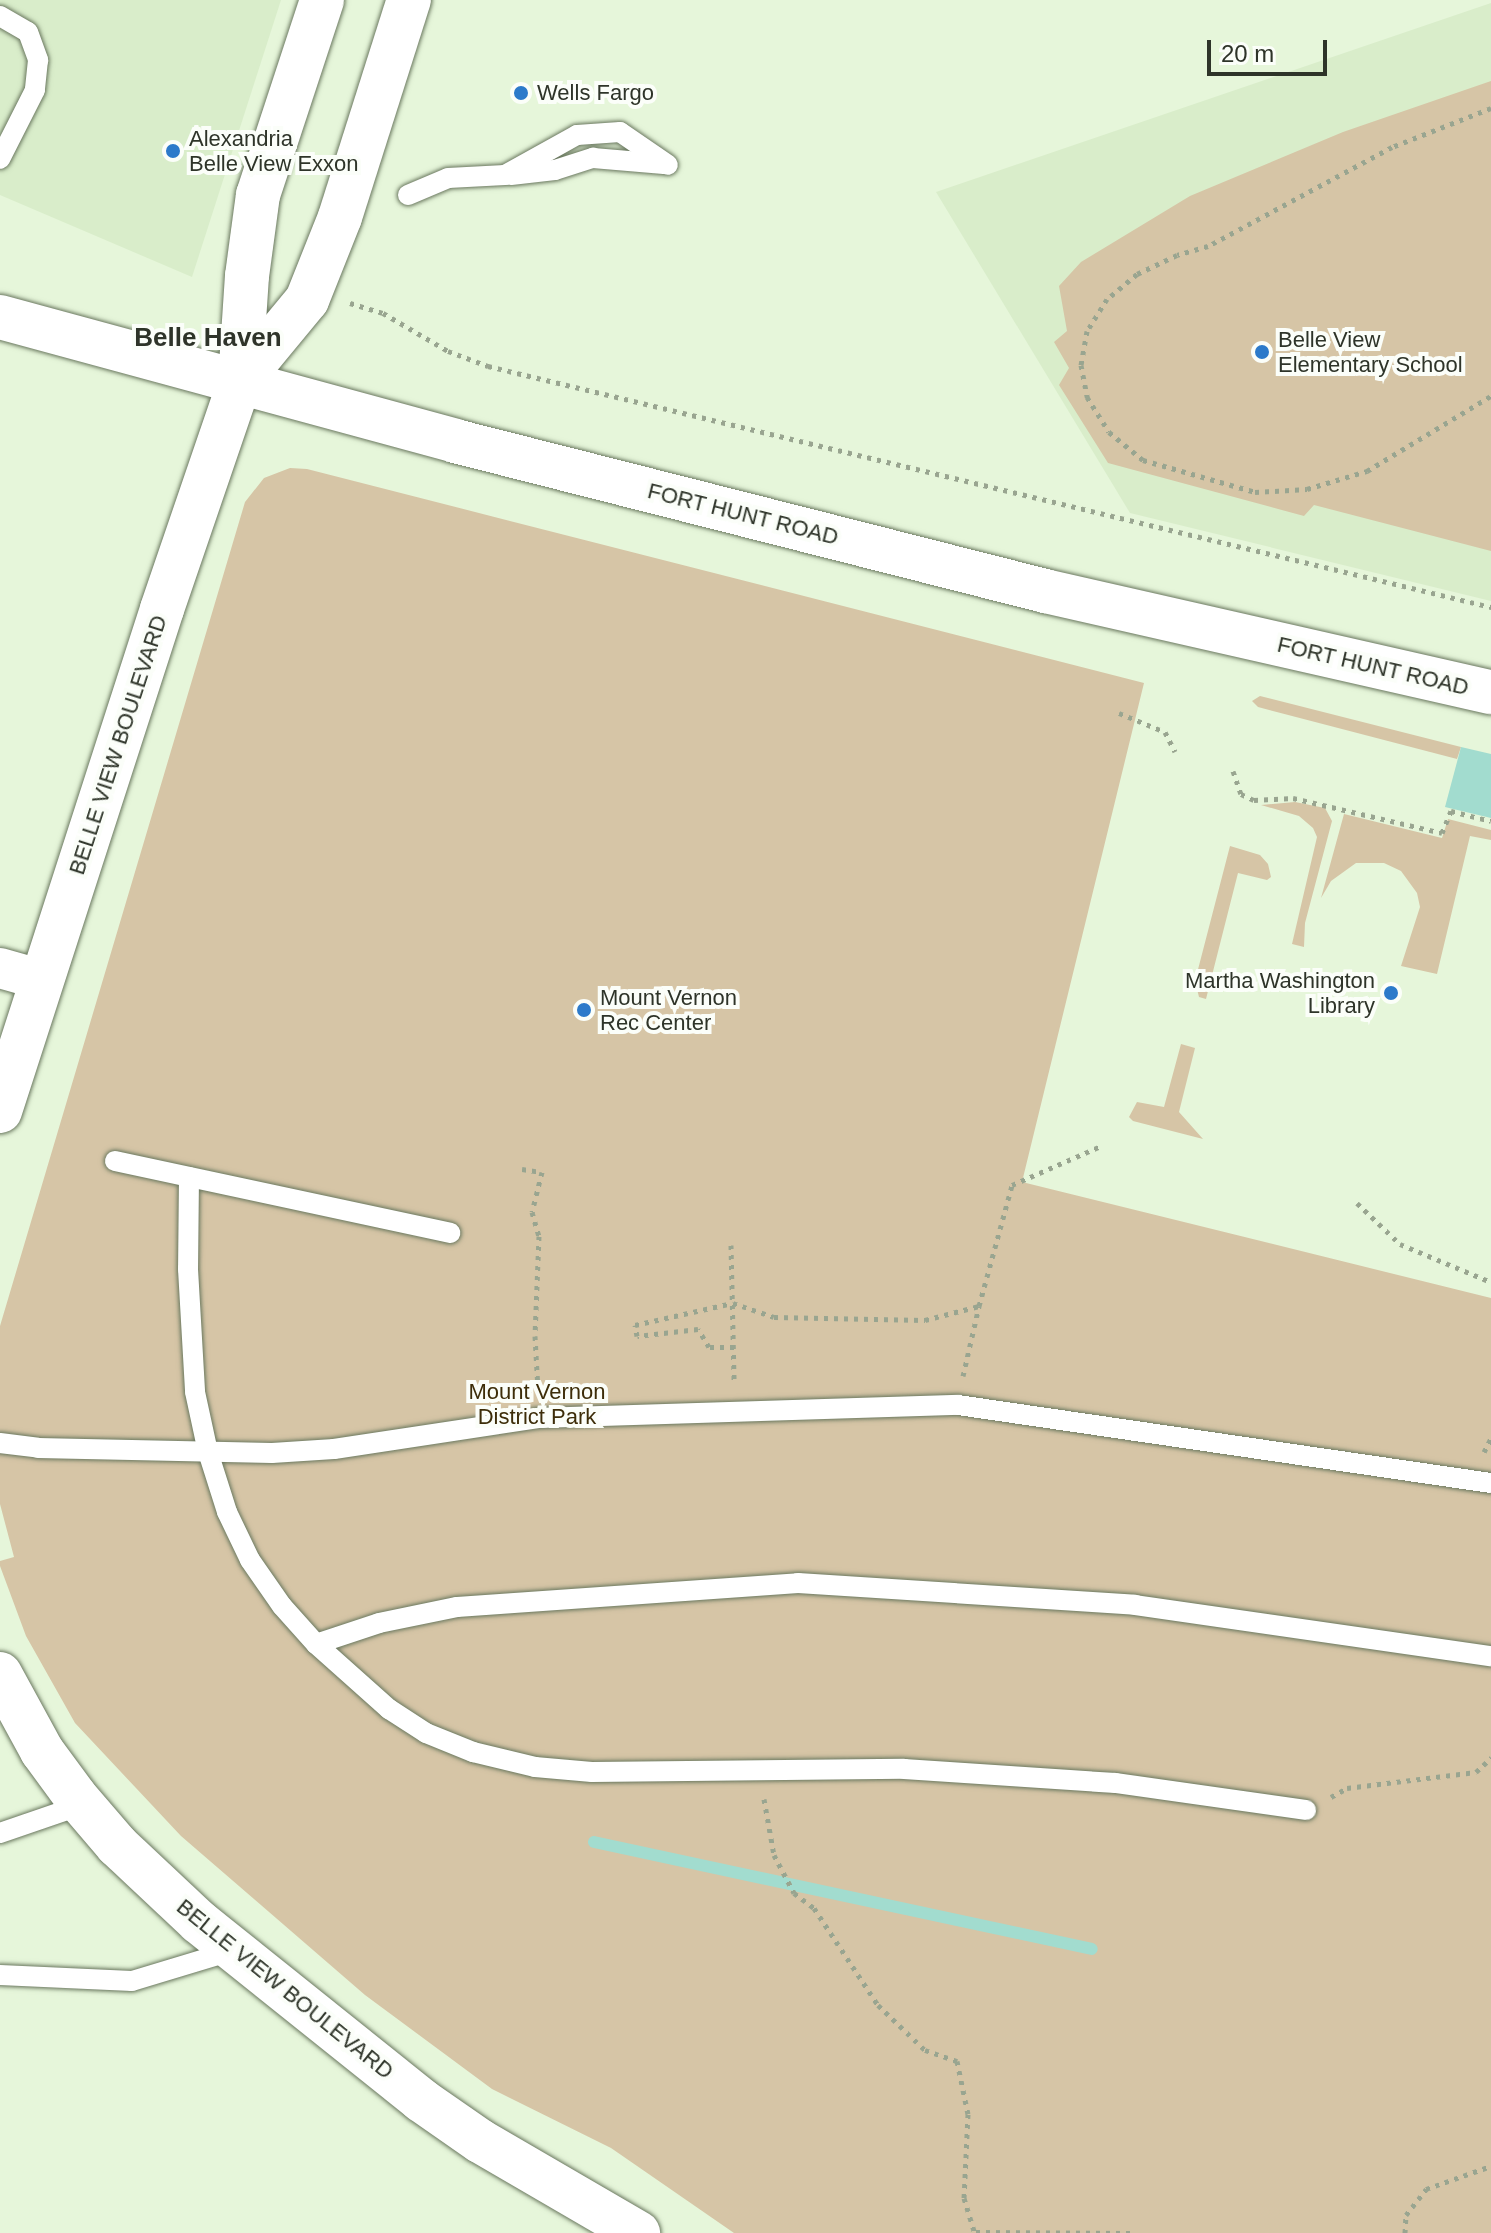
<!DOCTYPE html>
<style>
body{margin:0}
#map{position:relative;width:1491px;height:2233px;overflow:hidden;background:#e6f6da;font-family:Arial,sans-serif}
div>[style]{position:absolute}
.built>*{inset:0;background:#d9edca}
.green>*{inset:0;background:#d6c5a6}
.water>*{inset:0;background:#a2dccf}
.stream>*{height:12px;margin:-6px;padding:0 6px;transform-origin:6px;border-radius:6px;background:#a2dccf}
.path>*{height:5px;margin-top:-2.5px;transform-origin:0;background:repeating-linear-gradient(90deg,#99a590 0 4px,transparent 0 10px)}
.roads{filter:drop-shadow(0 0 2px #6a785f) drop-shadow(0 0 2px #6a785f)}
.service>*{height:20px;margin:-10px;padding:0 10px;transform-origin:10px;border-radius:10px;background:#fff}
.minor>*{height:40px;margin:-20px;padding:0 20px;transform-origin:20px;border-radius:20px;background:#fff}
.secondary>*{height:44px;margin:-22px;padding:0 22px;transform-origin:22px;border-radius:22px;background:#fff}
.dots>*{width:22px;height:22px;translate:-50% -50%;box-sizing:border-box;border:4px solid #fbfef9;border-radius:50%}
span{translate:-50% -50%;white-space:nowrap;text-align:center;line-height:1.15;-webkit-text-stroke:8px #fbfef9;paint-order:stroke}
.poi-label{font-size:22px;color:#2e3429}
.left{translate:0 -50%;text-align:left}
.right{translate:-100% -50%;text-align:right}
.street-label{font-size:22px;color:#2e3429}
.park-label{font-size:22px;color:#3d2d09}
.quarter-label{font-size:26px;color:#2e3429;font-weight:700}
.scale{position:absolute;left:1207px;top:40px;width:120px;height:36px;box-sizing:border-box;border:4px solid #2e3429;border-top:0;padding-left:10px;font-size:24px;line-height:28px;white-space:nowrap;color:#2e3429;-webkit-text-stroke:6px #fbfef9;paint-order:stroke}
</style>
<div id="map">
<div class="built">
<div style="clip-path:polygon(0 0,281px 0,192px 277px,0 195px)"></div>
<div style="clip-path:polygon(1491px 3px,1491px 601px,1130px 513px,936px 192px)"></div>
</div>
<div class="green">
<div style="clip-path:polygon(1491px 81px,1491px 551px,1314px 505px,1304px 516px,1108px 463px,1059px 385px,1069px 368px,1054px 342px,1067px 331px,1059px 286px,1081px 262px,1190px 196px,1343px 132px)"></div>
<div style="clip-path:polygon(290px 468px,307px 469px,1144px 683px,1022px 1182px,1491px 1298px,1491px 2233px,734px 2233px,611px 2148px,492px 2089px,365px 1995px,181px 1836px,75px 1723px,26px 1636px,0 1566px,0 1561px,14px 1557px,0 1504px,0 1326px,245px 502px,264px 478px)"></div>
<div style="clip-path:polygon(1260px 696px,1461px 747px,1457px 759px,1258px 707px,1252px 701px)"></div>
<div style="clip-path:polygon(1295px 802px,1325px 808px,1332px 821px,1305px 923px,1304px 947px,1292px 944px,1317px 837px,1313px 828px,1299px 816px,1261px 805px)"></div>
<div style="clip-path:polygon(1344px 814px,1442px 838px,1448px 819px,1491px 830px,1491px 840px,1470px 836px,1437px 974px,1401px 966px,1420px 907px,1417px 893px,1401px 871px,1384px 863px,1356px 863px,1331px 881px,1321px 898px)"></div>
<div style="clip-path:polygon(1230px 846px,1260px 855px,1268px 864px,1271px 877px,1267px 880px,1238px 873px,1206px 999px,1199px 997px,1195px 981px)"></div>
<div style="clip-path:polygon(1181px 1044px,1195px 1048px,1179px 1112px,1203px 1139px,1133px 1121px,1129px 1117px,1137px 1102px,1164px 1107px)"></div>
</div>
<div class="water">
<div style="clip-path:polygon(1461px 747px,1491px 754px,1491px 818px,1445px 807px)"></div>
</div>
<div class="stream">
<div style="left:594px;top:1842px;width:509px;rotate:12.13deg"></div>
</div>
<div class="path">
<div style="left:1491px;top:108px;width:106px;rotate:158.5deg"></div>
<div style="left:1392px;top:147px;width:209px;rotate:151.7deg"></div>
<div style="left:1208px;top:246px;width:32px;rotate:164deg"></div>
<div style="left:1177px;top:255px;width:44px;rotate:154.6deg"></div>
<div style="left:1137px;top:274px;width:39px;rotate:140deg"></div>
<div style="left:1107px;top:299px;width:38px;rotate:122deg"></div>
<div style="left:1087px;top:331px;width:35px;rotate:100deg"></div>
<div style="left:1081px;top:365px;width:33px;rotate:79deg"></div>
<div style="left:1087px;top:397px;width:41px;rotate:57.8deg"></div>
<div style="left:1109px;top:432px;width:44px;rotate:39.5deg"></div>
<div style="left:1143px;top:460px;width:116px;rotate:15.9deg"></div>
<div style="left:1255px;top:492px;width:52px;rotate:-3.3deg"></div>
<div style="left:1307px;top:489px;width:63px;rotate:-16.7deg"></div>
<div style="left:1367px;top:471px;width:145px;rotate:-31.2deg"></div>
<div style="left:350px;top:303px;width:34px;rotate:17deg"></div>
<div style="left:383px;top:313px;width:75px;rotate:30.3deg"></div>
<div style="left:448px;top:351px;width:43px;rotate:20.6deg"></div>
<div style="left:488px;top:366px;width:1032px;rotate:13.51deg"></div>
<div style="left:1119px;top:713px;width:50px;rotate:22.4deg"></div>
<div style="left:1165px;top:732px;width:22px;rotate:63deg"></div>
<div style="left:1233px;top:771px;width:24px;rotate:71deg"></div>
<div style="left:1241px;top:794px;width:14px;rotate:25deg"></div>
<div style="left:1254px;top:800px;width:39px;rotate:-3deg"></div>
<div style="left:1293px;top:798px;width:153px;rotate:13.2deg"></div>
<div style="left:1442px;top:833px;width:24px;rotate:-68deg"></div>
<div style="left:1451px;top:811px;width:41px;rotate:14deg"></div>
<div style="left:522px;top:1169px;width:20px;rotate:9deg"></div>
<div style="left:542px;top:1172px;width:41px;rotate:104deg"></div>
<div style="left:532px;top:1212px;width:25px;rotate:74deg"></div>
<div style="left:539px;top:1236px;width:100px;rotate:92.3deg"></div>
<div style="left:535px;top:1336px;width:53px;rotate:86.8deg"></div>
<div style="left:1357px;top:1203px;width:59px;rotate:43.6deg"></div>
<div style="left:1400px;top:1244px;width:99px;rotate:22.7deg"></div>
<div style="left:731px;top:1245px;width:137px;rotate:88.7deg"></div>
<div style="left:734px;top:1347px;width:25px;rotate:180deg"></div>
<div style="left:709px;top:1347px;width:21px;rotate:-121deg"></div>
<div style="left:698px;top:1329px;width:61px;rotate:173.5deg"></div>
<div style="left:637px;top:1336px;width:11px;rotate:-100deg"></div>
<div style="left:635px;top:1325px;width:100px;rotate:-12.7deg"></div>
<div style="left:733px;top:1303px;width:43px;rotate:18.9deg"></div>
<div style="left:774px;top:1317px;width:151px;rotate:1.1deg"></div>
<div style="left:925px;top:1320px;width:56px;rotate:-14.5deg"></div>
<div style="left:979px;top:1306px;width:125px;rotate:-74.7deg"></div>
<div style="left:1012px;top:1185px;width:99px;rotate:-23.7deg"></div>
<div style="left:963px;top:1376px;width:72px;rotate:-77.1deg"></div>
<div style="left:1484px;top:1452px;width:16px;rotate:-63deg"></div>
<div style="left:1331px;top:1797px;width:18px;rotate:-29deg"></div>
<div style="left:1347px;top:1788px;width:130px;rotate:-7.1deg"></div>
<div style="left:1476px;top:1772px;width:21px;rotate:-43deg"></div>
<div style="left:764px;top:1799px;width:57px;rotate:79.9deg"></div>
<div style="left:774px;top:1855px;width:43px;rotate:62.2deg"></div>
<div style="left:794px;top:1893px;width:25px;rotate:37deg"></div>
<div style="left:814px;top:1908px;width:116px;rotate:56.6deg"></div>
<div style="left:878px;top:2005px;width:65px;rotate:43.8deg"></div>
<div style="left:925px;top:2050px;width:34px;rotate:19deg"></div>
<div style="left:957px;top:2061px;width:54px;rotate:78.3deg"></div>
<div style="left:968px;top:2114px;width:84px;rotate:92.7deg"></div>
<div style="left:964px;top:2198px;width:37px;rotate:73deg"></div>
<div style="left:976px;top:2232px;width:154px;rotate:0.4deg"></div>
<div style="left:1405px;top:2233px;width:18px;rotate:-87deg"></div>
<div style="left:1406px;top:2215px;width:33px;rotate:-52deg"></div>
<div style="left:1426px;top:2189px;width:69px;rotate:-19.5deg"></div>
</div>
<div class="roads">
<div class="service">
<div style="left:0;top:16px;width:32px;rotate:30deg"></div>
<div style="left:28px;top:32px;width:30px;rotate:70deg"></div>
<div style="left:38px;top:60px;width:30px;rotate:96deg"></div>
<div style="left:35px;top:90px;width:77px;rotate:116.9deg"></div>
<div style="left:511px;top:175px;width:44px;rotate:-6.5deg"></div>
<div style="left:555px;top:170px;width:40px;rotate:-18deg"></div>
<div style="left:593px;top:158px;width:71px;rotate:4.8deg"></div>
<div style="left:408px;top:195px;width:43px;rotate:-23deg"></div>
<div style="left:448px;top:178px;width:57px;rotate:-3deg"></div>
<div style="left:505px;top:175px;width:82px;rotate:-29.1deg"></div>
<div style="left:577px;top:135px;width:43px;rotate:-4deg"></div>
<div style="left:620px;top:132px;width:58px;rotate:34.5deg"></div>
<div style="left:115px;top:1161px;width:343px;rotate:12.1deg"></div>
<div style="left:189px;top:1177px;width:92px;rotate:90.6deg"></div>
<div style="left:188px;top:1269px;width:123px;rotate:86.7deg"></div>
<div style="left:195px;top:1392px;width:61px;rotate:77.8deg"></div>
<div style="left:208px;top:1452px;width:63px;rotate:72.4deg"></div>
<div style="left:227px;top:1512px;width:53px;rotate:64.4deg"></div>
<div style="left:250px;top:1560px;width:56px;rotate:55.2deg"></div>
<div style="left:282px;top:1606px;width:51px;rotate:48.2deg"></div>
<div style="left:316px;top:1644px;width:98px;rotate:41.7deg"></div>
<div style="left:389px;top:1709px;width:44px;rotate:33deg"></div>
<div style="left:426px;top:1733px;width:51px;rotate:22deg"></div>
<div style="left:473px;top:1752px;width:64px;rotate:13.6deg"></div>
<div style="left:535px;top:1767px;width:57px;rotate:5deg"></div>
<div style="left:592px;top:1772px;width:312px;rotate:-0.6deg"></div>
<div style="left:904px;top:1769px;width:212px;rotate:3.8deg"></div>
<div style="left:1116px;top:1783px;width:192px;rotate:8.1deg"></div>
<div style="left:0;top:1443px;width:38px;rotate:7deg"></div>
<div style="left:38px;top:1448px;width:234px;rotate:1.2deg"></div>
<div style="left:272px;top:1453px;width:62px;rotate:-3.7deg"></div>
<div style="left:334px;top:1449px;width:208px;rotate:-8.6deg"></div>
<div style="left:540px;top:1418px;width:418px;rotate:-1.8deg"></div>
<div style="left:958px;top:1405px;width:539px;rotate:8.33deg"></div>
<div style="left:316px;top:1644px;width:66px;rotate:-18.4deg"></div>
<div style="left:379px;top:1623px;width:80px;rotate:-11.6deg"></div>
<div style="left:457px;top:1607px;width:342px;rotate:-4deg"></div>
<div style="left:798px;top:1583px;width:338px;rotate:3.7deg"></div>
<div style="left:1135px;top:1605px;width:360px;rotate:8.2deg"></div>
<div style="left:0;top:1833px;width:87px;rotate:-18.9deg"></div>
<div style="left:0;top:1975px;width:132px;rotate:2.6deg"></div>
<div style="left:132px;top:1981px;width:108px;rotate:-16.8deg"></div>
</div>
<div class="minor">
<div style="left:0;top:968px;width:44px;rotate:15.9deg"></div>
</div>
<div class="secondary">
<div style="left:0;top:317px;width:472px;rotate:15.2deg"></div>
<div style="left:455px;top:441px;width:609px;rotate:14.26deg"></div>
<div style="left:1045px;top:591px;width:457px;rotate:12.8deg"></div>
<div style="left:240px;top:381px;width:105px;rotate:-50.4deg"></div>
<div style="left:307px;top:300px;width:89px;rotate:-68.3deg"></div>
<div style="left:340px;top:217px;width:228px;rotate:-72.4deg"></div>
<div style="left:0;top:1111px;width:527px;rotate:-72.11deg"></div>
<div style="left:162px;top:609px;width:241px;rotate:-71.1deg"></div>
<div style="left:240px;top:381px;width:105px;rotate:-86.2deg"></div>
<div style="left:247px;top:276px;width:82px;rotate:-82.3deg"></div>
<div style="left:258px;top:195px;width:205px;rotate:-71.8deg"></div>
<div style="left:0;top:1674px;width:88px;rotate:61.4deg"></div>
<div style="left:42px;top:1751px;width:56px;rotate:53.7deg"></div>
<div style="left:75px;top:1796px;width:65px;rotate:49.4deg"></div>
<div style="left:117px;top:1845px;width:112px;rotate:43.2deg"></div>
<div style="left:199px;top:1922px;width:285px;rotate:38.7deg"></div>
<div style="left:421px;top:2100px;width:72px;rotate:34.8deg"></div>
<div style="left:480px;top:2141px;width:183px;rotate:30.2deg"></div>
</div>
</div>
<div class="dots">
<div style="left:521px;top:93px;background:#2c7aca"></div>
<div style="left:173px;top:151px;background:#2c7aca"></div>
<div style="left:1262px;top:352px;background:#2c7aca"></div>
<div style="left:1391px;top:993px;background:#2c7aca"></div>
<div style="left:584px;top:1010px;background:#2c7aca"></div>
</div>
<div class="poi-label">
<span class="left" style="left:537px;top:93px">Wells Fargo</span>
<span class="left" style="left:189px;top:151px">Alexandria<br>Belle View Exxon</span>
<span class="left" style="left:1278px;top:352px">Belle View<br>Elementary School</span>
<span class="right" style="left:1375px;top:993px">Martha Washington<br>Library</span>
<span class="left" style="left:600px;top:1010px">Mount Vernon<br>Rec Center</span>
</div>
<div class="street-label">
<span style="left:743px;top:514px;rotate:14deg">FORT HUNT ROAD</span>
<span style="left:1373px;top:666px;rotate:13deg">FORT HUNT ROAD</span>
<span style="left:118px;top:745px;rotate:-72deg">BELLE VIEW BOULEVARD</span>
<span style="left:285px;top:1989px;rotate:39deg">BELLE VIEW BOULEVARD</span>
</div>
<div class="park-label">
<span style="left:537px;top:1404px">Mount Vernon<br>District Park</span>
</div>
<div class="quarter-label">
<span style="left:208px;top:338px">Belle Haven</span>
</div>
<div class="scale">20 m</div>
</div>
